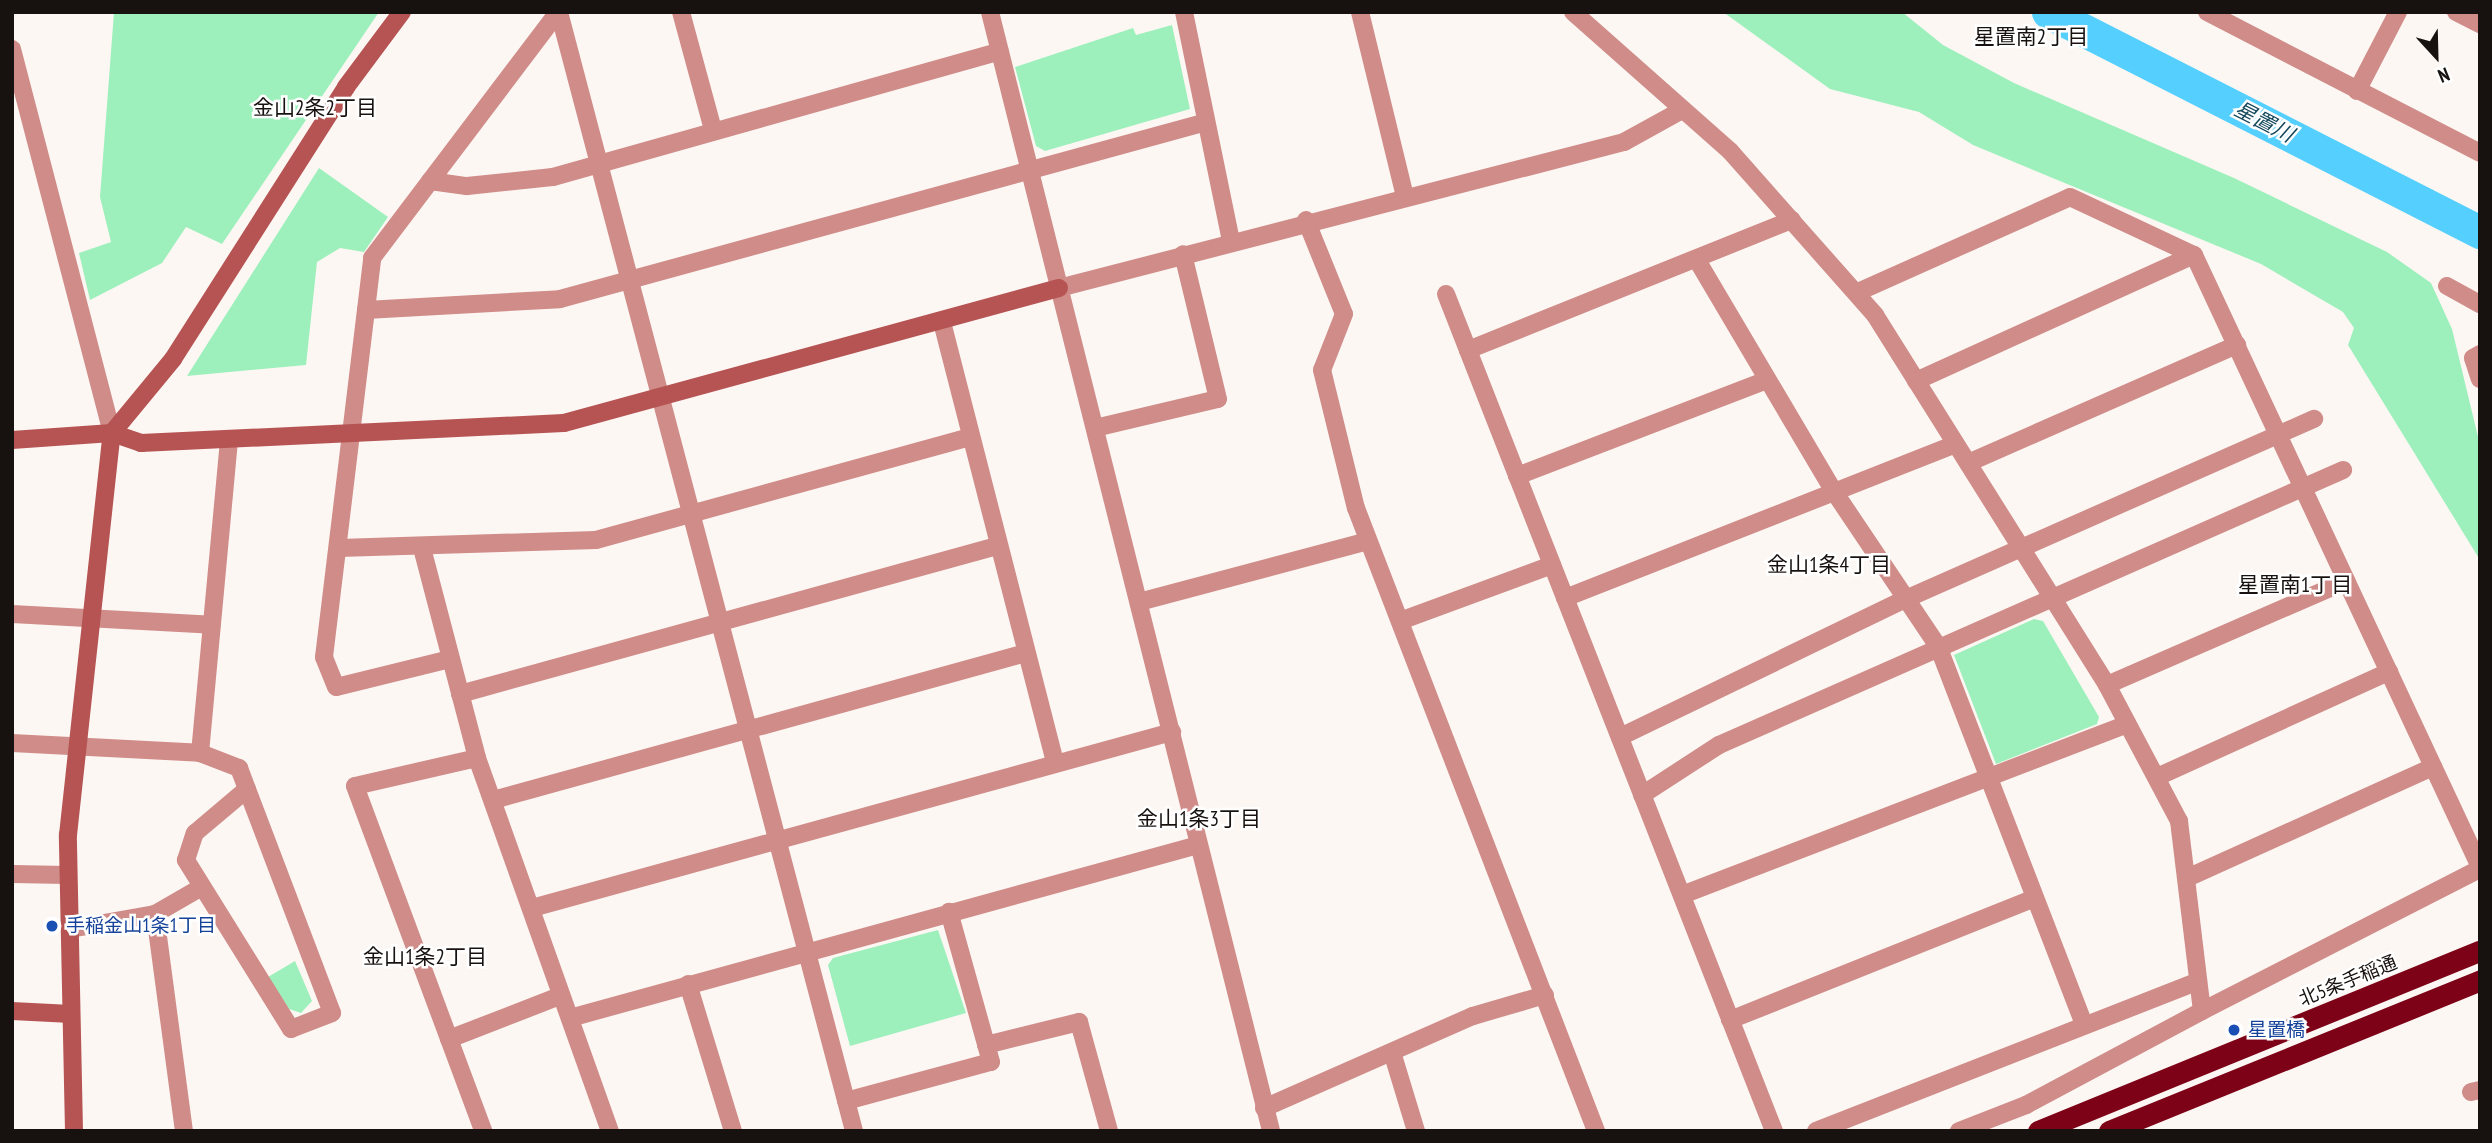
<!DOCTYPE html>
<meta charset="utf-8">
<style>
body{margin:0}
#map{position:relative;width:2492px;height:1143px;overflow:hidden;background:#fdf7f4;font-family:"PT Sans Narrow","Noto Sans JP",sans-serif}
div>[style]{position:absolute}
.green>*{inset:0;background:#9df0bb}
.river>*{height:33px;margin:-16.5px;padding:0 16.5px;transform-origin:16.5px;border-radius:16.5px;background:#54cffe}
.street>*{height:18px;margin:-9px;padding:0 9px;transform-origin:9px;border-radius:9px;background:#d08c88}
.secondary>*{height:18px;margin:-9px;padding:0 9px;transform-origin:9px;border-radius:9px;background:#b55453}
.highway>*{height:21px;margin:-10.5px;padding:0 10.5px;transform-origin:10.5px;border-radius:10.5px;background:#7d0217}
.dots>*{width:19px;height:19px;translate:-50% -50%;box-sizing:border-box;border:4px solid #fff;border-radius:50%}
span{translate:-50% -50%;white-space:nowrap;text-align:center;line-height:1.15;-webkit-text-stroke:5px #fff;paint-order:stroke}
.transit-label{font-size:19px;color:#164399}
.left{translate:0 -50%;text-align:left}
.street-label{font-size:19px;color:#171210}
.neighbourhood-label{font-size:21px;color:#171210}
.water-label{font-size:21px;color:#15495c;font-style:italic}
.frame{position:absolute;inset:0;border:14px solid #171210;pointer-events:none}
.north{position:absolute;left:2401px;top:21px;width:70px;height:70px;-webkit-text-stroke:5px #fff;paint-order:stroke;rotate:158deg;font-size:19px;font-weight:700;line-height:28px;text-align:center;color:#171210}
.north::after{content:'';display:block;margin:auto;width:24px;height:32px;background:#171210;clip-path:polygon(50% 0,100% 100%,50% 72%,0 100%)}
</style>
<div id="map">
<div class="green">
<div style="clip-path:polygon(114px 12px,379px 12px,222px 244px,186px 227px,162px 263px,90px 300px,79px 253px,111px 242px,100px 197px)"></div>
<div style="clip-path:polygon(1723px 12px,1902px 12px,1943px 45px,2014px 83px,2234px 178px,2387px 252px,2431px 283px,2452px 329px,2480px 445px,2480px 560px,2348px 345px,2354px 328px,2343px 312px,2261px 264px,1973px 145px,1919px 112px,1830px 89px)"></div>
<div style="clip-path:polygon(1172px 25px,1190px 109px,1045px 151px,1036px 146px,1015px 67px,1133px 28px,1136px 35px)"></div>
<div style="clip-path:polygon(319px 168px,388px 217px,364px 252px,340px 248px,317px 262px,306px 365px,187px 376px)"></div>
<div style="clip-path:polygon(2034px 619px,2043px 621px,2099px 717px,2097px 724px,1996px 764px,1954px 655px)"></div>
<div style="clip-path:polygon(938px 930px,966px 1013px,850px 1046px,828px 965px,833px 958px)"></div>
<div style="clip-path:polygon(295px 961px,312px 1001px,301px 1013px,289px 1009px,268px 977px)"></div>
</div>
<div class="river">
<div style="left:2048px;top:12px;width:485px;rotate:27deg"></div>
</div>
<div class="street">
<div style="left:559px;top:12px;width:1157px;rotate:75.23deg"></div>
<div style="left:681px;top:12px;width:122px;rotate:74.8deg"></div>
<div style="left:990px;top:12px;width:1154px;rotate:75.9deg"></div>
<div style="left:1184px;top:12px;width:234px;rotate:78.4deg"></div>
<div style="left:1360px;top:12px;width:189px;rotate:76.3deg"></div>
<div style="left:1573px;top:12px;width:210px;rotate:41.5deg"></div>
<div style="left:1730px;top:151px;width:219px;rotate:48.5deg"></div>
<div style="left:1875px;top:315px;width:437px;rotate:57.9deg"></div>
<div style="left:2107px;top:685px;width:154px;rotate:62.1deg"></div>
<div style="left:2179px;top:821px;width:191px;rotate:83.1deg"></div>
<div style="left:2202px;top:1011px;width:200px;rotate:151.9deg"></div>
<div style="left:2026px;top:1105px;width:72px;rotate:158.8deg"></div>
<div style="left:2207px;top:12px;width:307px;rotate:27.3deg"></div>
<div style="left:2456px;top:12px;width:27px;rotate:27deg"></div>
<div style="left:12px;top:49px;width:397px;rotate:75.4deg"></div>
<div style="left:2357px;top:91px;width:89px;rotate:-62.6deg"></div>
<div style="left:430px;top:181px;width:37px;rotate:8deg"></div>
<div style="left:467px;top:186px;width:86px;rotate:-6deg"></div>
<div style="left:553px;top:177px;width:464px;rotate:-15.7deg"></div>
<div style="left:1306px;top:220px;width:101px;rotate:68deg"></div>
<div style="left:1344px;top:314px;width:60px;rotate:111.4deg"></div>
<div style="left:1322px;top:370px;width:142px;rotate:76.2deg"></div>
<div style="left:1356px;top:508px;width:668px;rotate:68.93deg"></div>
<div style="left:1697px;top:260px;width:271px;rotate:59.4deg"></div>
<div style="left:1835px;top:493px;width:184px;rotate:56.1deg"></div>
<div style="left:1938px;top:646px;width:405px;rotate:68.9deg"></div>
<div style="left:2447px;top:286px;width:38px;rotate:29deg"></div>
<div style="left:1059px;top:288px;width:584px;rotate:-14.49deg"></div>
<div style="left:1624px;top:142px;width:66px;rotate:-28.9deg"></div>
<div style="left:1858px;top:292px;width:232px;rotate:-24.1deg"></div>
<div style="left:2070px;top:197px;width:137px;rotate:25.1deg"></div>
<div style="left:2194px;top:255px;width:676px;rotate:64.95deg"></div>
<div style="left:1446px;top:294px;width:60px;rotate:68.6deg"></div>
<div style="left:366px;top:310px;width:194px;rotate:-3.2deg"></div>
<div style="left:560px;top:299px;width:667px;rotate:-15.31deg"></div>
<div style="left:942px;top:322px;width:455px;rotate:75.6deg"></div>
<div style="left:2480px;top:354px;width:8px;rotate:150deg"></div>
<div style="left:2473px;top:358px;width:22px;rotate:72deg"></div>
<div style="left:1916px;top:381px;width:305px;rotate:-24.4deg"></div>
<div style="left:1095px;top:428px;width:126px;rotate:-13.3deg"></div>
<div style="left:1218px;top:399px;width:149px;rotate:-103.6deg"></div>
<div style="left:1968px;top:463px;width:294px;rotate:-23.7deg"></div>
<div style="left:1517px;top:476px;width:266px;rotate:-21deg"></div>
<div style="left:339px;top:548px;width:257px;rotate:-1.8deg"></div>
<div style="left:596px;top:540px;width:388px;rotate:-15.4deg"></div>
<div style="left:422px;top:548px;width:217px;rotate:75.3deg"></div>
<div style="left:477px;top:758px;width:396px;rotate:70.4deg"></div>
<div style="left:1565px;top:598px;width:419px;rotate:-21.5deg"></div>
<div style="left:1139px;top:602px;width:237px;rotate:-14.9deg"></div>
<div style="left:12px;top:614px;width:200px;rotate:3.1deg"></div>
<div style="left:1400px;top:621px;width:162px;rotate:-20.2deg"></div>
<div style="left:450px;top:659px;width:117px;rotate:166.2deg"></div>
<div style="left:336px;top:687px;width:32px;rotate:-112deg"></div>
<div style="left:324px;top:657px;width:402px;rotate:-83.1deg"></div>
<div style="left:372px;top:258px;width:308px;rotate:-52.9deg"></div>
<div style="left:2107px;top:685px;width:261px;rotate:-23.5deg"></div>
<div style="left:460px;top:694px;width:557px;rotate:-15.41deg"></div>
<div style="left:1620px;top:737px;width:320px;rotate:-25.8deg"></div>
<div style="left:1908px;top:598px;width:444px;rotate:-23.8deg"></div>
<div style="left:12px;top:743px;width:188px;rotate:3deg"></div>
<div style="left:200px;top:753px;width:42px;rotate:21deg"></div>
<div style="left:239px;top:768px;width:262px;rotate:69.2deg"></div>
<div style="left:332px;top:1013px;width:44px;rotate:158.7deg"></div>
<div style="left:291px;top:1029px;width:199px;rotate:-121.9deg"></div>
<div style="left:186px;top:860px;width:28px;rotate:-72deg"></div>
<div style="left:195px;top:833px;width:68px;rotate:-40.2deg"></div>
<div style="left:200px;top:753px;width:315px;rotate:-84.7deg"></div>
<div style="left:477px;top:758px;width:125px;rotate:167.1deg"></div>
<div style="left:355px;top:786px;width:368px;rotate:69.6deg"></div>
<div style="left:2157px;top:777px;width:255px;rotate:-24.4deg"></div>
<div style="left:1642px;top:795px;width:92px;rotate:-33deg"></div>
<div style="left:1719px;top:745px;width:682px;rotate:-23.78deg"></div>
<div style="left:493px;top:800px;width:553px;rotate:-15.42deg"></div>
<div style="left:12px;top:874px;width:56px;rotate:1deg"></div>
<div style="left:2187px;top:878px;width:270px;rotate:-24.3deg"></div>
<div style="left:1682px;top:895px;width:477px;rotate:-21deg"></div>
<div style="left:532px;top:908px;width:664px;rotate:-15.38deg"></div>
<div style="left:155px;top:914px;width:219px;rotate:82.4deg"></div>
<div style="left:70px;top:929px;width:86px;rotate:-10deg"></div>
<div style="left:155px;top:914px;width:52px;rotate:-30deg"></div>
<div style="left:688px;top:984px;width:154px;rotate:73deg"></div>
<div style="left:2202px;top:1011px;width:312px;rotate:-27.1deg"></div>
<div style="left:570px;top:1018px;width:651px;rotate:-15.4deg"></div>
<div style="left:1730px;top:1020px;width:328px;rotate:-21.8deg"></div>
<div style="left:449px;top:1039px;width:119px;rotate:-21.2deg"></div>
<div style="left:986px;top:1045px;width:96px;rotate:-13.9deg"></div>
<div style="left:1079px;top:1022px;width:113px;rotate:74.6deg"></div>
<div style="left:1392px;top:1052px;width:83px;rotate:73.1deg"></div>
<div style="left:2471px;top:1092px;width:9px;rotate:-13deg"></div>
<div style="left:846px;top:1101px;width:150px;rotate:-15.1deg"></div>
<div style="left:991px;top:1062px;width:156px;rotate:-105.6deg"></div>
<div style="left:1264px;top:1108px;width:228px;rotate:-23.8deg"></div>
<div style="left:1473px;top:1016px;width:75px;rotate:-16.3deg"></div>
<div style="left:1774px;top:1131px;width:839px;rotate:-111.4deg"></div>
<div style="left:1468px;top:350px;width:349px;rotate:-21.9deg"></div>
<div style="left:1816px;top:1131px;width:410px;rotate:-21.4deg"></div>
</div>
<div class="secondary">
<div style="left:12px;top:440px;width:100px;rotate:-4deg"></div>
<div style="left:112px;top:433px;width:31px;rotate:19deg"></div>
<div style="left:141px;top:443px;width:423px;rotate:-2.7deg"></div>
<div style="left:564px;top:423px;width:513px;rotate:-15.26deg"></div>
<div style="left:12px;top:1011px;width:59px;rotate:2.9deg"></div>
<div style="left:74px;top:1131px;width:296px;rotate:-91.2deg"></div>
<div style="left:68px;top:835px;width:404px;rotate:-83.8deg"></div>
<div style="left:112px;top:433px;width:96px;rotate:-50.5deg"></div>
<div style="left:173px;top:359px;width:322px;rotate:-57.5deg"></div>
<div style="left:346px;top:87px;width:94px;rotate:-53.3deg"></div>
</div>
<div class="highway">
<div style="left:2038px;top:1131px;width:477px;rotate:-22.2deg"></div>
<div style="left:2109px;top:1131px;width:401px;rotate:-22.1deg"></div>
</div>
<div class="dots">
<div style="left:52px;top:926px;background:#1a4fb4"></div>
<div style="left:2234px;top:1030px;background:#1a4fb4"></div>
</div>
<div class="transit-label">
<span class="left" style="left:66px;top:926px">手稲金山1条1丁目</span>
<span class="left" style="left:2248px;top:1030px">星置橋</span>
</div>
<div class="street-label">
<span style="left:2348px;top:981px;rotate:-22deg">北5条手稲通</span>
</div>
<div class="neighbourhood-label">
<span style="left:2031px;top:37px">星置南2丁目</span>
<span style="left:315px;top:108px">金山2条2丁目</span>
<span style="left:1829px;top:565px">金山1条4丁目</span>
<span style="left:2295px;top:585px">星置南1丁目</span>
<span style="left:1199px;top:819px">金山1条3丁目</span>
<span style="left:425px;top:957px">金山1条2丁目</span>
</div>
<div class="water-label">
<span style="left:2264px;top:122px;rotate:27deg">星置川</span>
</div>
<div class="frame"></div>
<div class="north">N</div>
</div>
